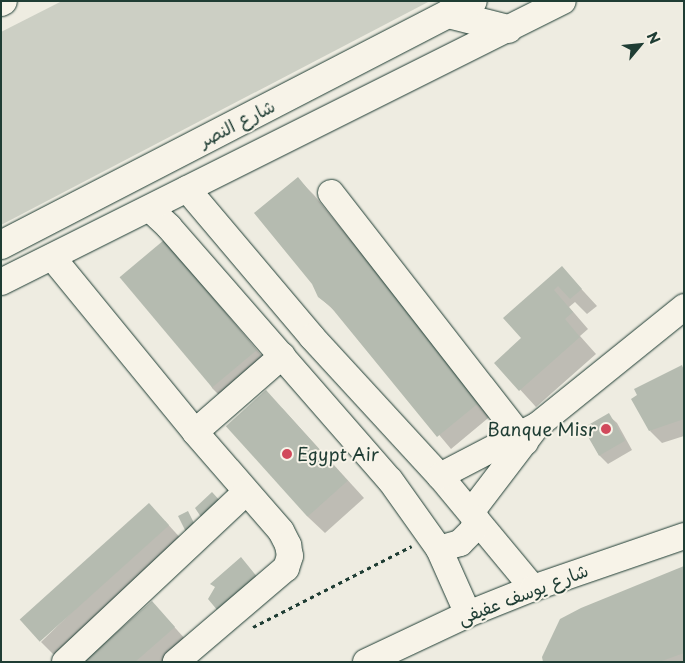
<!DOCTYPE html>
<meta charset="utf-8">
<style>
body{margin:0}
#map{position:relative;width:685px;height:663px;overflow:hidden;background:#eeece1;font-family:"Playpen Sans","Playpen Sans Arabic",sans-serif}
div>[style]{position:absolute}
.green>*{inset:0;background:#cccfc4}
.shadow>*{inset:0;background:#0003}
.building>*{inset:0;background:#b5bbb0;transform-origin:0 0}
.path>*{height:3px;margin-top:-1.5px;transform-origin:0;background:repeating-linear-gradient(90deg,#1f3d34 0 4px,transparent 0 8px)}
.roads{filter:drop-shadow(0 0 1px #1f3d34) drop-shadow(0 0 1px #1f3d34)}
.minor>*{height:26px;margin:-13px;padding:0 13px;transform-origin:13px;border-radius:13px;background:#f7f3e8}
.major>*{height:28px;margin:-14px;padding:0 14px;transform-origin:14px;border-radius:14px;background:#f7f3e8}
.dots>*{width:14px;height:14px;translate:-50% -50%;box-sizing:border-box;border:2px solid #f7f3e8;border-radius:50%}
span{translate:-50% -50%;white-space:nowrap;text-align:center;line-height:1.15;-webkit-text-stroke:4px #f7f3e8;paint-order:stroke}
.street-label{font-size:18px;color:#1f3d34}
.poi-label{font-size:18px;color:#1f3d34}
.right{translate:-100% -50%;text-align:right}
.left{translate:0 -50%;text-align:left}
.frame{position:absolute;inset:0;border:2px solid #1f3d34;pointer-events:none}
.north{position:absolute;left:615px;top:20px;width:50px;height:50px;-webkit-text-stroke:4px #f7f3e8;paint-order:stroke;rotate:62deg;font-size:14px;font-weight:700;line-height:20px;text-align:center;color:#1f3d34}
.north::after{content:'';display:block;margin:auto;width:18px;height:22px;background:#1f3d34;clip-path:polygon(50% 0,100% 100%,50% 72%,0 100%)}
</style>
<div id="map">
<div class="green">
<div style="clip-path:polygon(62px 1px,430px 1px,1px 225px,1px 32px)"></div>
</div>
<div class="shadow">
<div style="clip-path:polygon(298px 179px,314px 195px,493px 414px,451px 449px,337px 313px,319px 297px)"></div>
<div style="clip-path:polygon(180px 258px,272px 368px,228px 404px,212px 388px)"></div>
<div style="clip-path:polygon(562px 268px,597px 306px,587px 314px,575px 302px,569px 307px,588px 329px,580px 336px,596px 354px,536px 407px,496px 363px,523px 338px)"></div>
<div style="clip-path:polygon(681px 366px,684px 369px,684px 436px,662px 443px,650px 431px)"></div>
<div style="clip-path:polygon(282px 408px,364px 498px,325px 533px,308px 517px)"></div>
<div style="clip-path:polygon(608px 415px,617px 423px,632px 450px,608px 464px,599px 455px,584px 428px)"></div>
<div style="clip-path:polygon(165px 521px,184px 542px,57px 658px,41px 642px)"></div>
<div style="clip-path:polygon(684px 567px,684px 662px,544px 662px)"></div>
<div style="clip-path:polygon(152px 602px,186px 640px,162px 662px,84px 662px)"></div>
</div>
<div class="building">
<div style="clip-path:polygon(298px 177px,481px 401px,437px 437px,330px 306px,318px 297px,312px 284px,254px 213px)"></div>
<div style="left:164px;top:240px;width:144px;height:58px;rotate:50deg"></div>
<div style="clip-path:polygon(562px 266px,582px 289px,570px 299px,558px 286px,554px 290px,573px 312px,565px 319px,580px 337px,519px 391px,494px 363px,521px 338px,503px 318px)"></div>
<div style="clip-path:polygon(682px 365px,684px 371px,684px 419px,649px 431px,631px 399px,637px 395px,634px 389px)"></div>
<div style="left:266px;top:390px;width:122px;height:54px;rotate:48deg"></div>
<div style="left:609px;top:413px;width:32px;height:30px;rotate:60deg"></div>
<div style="clip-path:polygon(212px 492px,222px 503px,187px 534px,178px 516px,188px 511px,195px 525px,201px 517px,195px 508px)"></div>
<div style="left:149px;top:503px;width:30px;height:174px;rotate:48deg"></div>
<div style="clip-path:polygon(241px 557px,258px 578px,218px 611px,208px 599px,215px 587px,210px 584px)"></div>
<div style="clip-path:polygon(684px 566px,684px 653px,659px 662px,543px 662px,542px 657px,560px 619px,581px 608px)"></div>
<div style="clip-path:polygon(152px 601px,175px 627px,135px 662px,83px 662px)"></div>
</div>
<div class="path">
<div style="left:253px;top:627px;width:178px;rotate:-27deg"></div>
</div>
<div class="roads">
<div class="minor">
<div style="left:187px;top:189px;width:194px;rotate:49.8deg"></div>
<div style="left:312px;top:337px;width:189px;rotate:47.4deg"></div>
<div style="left:440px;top:476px;width:146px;rotate:50.3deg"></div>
<div style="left:331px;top:193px;width:316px;rotate:52.1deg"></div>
<div style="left:150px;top:209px;width:26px;rotate:43deg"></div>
<div style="left:169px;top:227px;width:336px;rotate:48.9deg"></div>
<div style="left:390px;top:480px;width:85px;rotate:54.6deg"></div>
<div style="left:439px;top:549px;width:71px;rotate:66deg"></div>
<div style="left:52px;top:257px;width:226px;rotate:50.7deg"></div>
<div style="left:195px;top:432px;width:131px;rotate:49deg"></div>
<div style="left:281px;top:531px;width:16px;rotate:63deg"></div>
<div style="left:288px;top:545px;width:11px;rotate:80deg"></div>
<div style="left:290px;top:556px;width:13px;rotate:108deg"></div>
<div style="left:286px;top:568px;width:145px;rotate:139.5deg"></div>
<div style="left:1px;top:282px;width:628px;rotate:-26.57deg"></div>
<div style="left:195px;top:432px;width:116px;rotate:-41.1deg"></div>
<div style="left:440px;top:476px;width:110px;rotate:-27.5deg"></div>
<div style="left:538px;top:425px;width:188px;rotate:-38.9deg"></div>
<div style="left:471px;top:512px;width:102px;rotate:-52.6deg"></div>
<div style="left:439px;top:549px;width:22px;rotate:-16deg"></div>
<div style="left:460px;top:543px;width:18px;rotate:-45deg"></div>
<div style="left:473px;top:530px;width:12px;rotate:-76deg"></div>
<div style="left:65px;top:662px;width:248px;rotate:-43.2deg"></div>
<div style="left:366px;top:662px;width:113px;rotate:-25.2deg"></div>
<div style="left:468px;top:614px;width:70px;rotate:-21.8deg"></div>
<div style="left:533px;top:588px;width:160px;rotate:-19deg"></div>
</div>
<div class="major">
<div style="left:1px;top:2px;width:2px;rotate:-27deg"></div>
<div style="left:448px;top:14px;width:62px;rotate:14deg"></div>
<div style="left:1px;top:245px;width:531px;rotate:-27.34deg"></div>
</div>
</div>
<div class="dots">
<div style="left:606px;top:429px;background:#d1495b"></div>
<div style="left:287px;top:454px;background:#d1495b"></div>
</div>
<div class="street-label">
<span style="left:237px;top:123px;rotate:-27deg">شارع النصر</span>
<span style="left:523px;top:594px;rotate:-21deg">شارع يوسف عفيفى</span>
</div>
<div class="poi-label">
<span class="right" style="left:596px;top:429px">Banque Misr</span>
<span class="left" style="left:297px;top:454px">Egypt Air</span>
</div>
<div class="frame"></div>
<div class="north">N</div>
</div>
